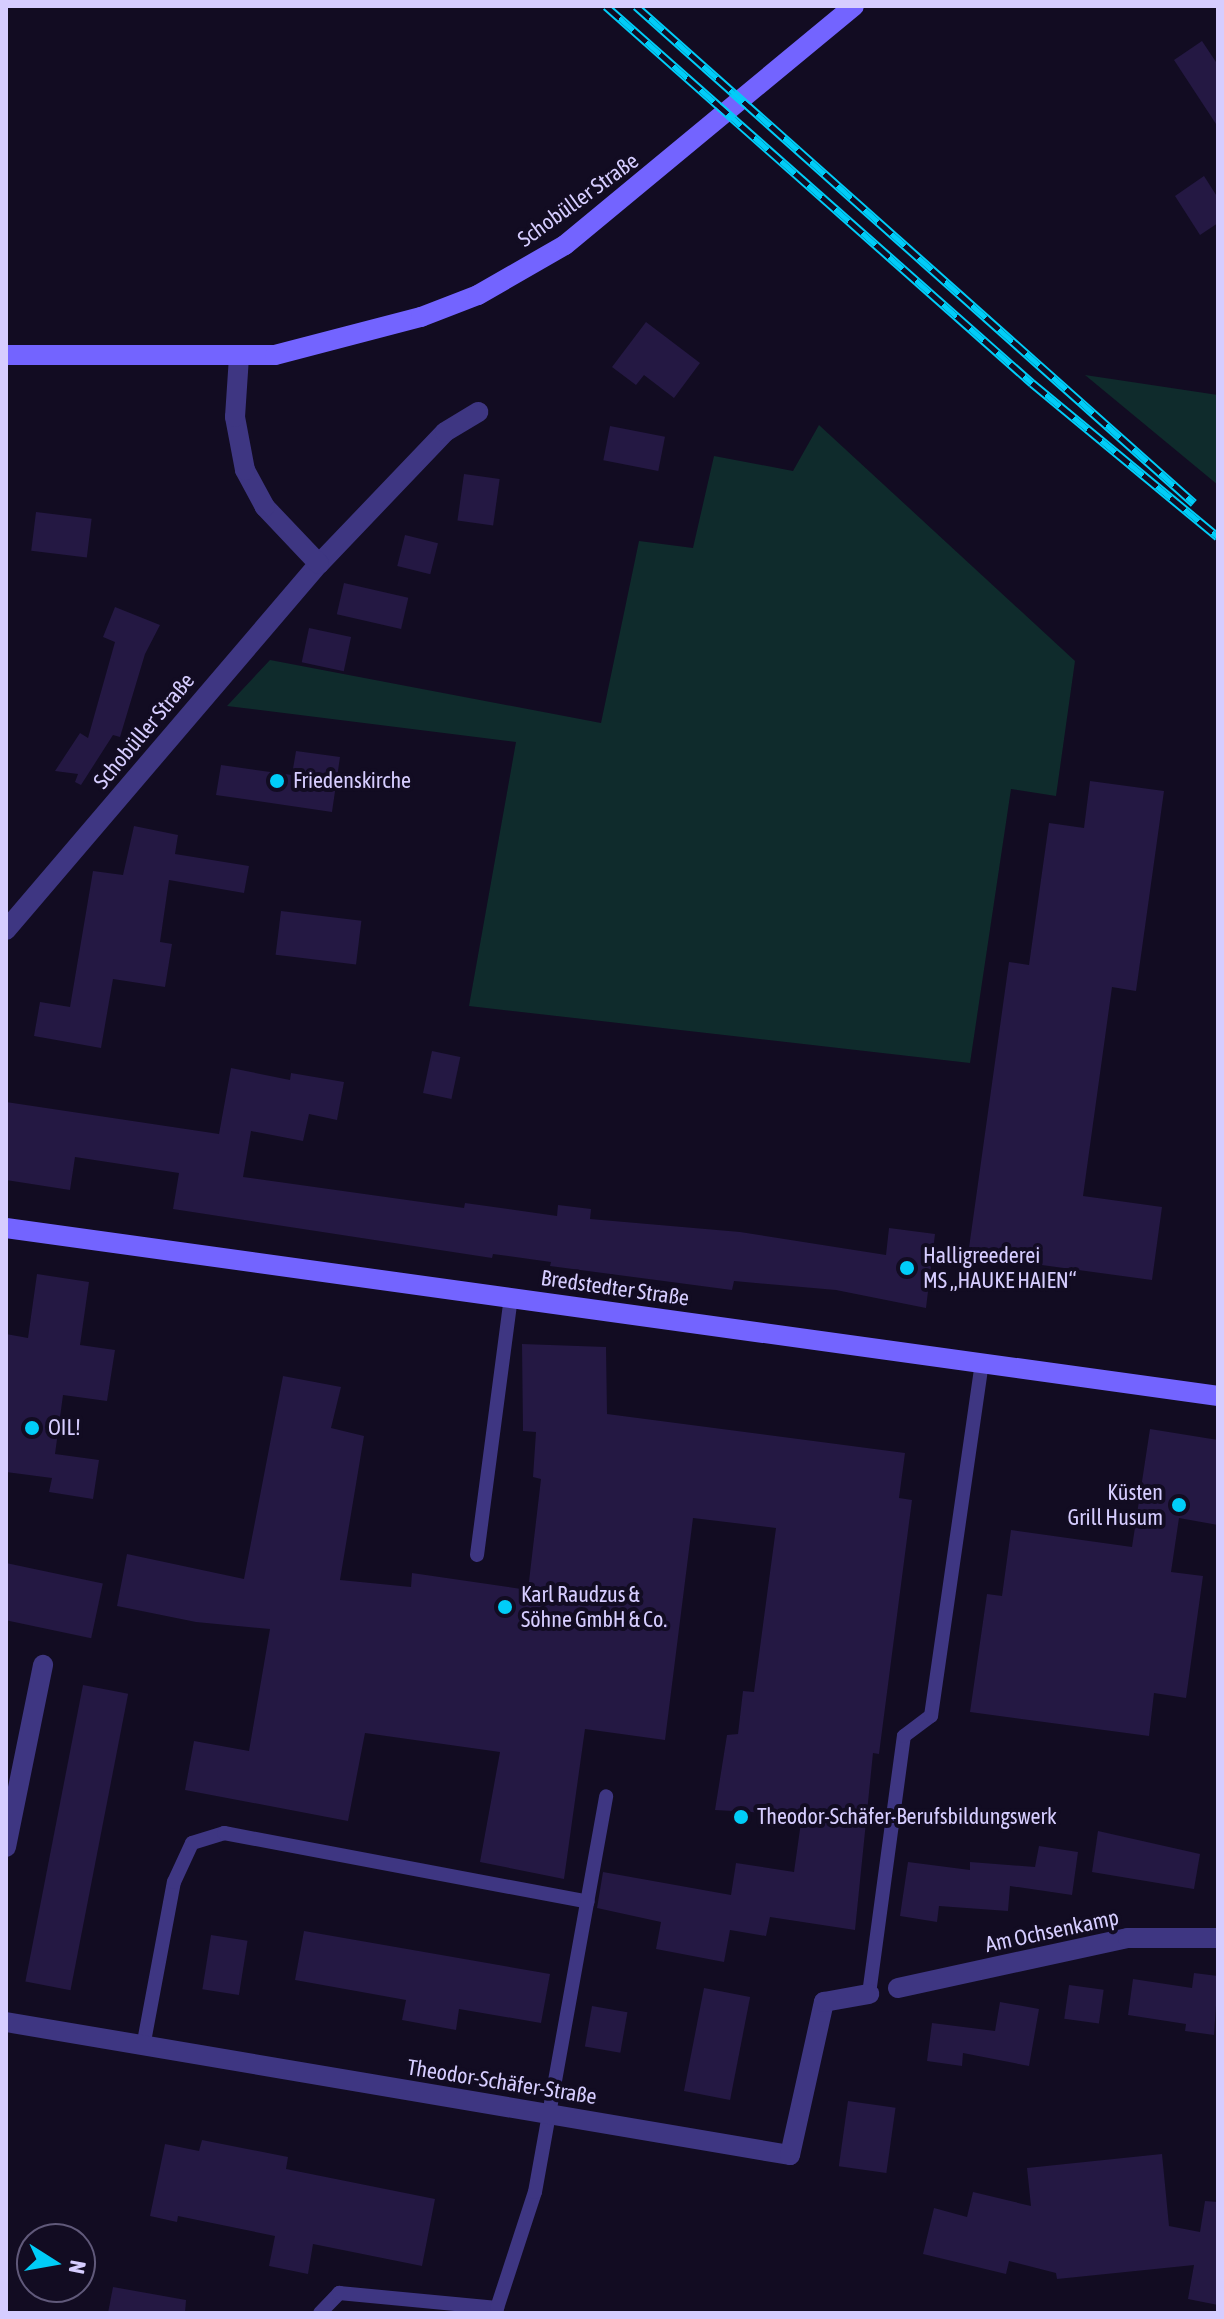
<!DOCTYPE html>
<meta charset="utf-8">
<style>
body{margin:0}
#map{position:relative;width:1224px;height:2319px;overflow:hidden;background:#120c22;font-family:"Asap Condensed",sans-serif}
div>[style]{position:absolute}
.green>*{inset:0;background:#0f2b2c}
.building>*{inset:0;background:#241843;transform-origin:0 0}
.lane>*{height:14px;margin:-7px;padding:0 7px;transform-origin:7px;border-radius:7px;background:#3e3682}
.street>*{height:20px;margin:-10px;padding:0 10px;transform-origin:10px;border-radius:10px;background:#3e3682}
.secondary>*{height:20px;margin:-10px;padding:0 10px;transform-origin:10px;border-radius:10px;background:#7364ff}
.rail>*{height:9px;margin-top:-4.5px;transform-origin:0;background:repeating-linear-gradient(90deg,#120c22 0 18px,#00cdf8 0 36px);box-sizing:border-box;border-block:2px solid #00cdf8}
.dots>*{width:22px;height:22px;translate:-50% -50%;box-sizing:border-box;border:4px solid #120c22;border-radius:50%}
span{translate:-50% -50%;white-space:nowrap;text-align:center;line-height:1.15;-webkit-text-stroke:8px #120c22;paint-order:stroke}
.street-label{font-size:22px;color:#d6cdff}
.poi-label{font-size:22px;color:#d6cdff}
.left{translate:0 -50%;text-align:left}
.right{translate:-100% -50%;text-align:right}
.frame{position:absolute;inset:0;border:8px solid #d6cdff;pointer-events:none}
.north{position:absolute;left:16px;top:2223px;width:80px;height:80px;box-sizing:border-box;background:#120c22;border:2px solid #60597a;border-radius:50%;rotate:101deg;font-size:22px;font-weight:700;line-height:32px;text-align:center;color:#d6cdff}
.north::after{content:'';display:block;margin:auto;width:28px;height:36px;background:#00cdf8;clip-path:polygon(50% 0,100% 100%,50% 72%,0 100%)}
</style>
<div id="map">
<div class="green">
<div style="clip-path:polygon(1085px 375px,1218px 395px,1218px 485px)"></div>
<div style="clip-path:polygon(819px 425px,1075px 661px,1056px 796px,1011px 789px,970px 1063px,469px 1006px,516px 742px,227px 706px,270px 660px,601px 723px,639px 541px,693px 548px,714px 456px,793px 471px)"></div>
</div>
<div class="building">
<div style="clip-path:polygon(1202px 41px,1218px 65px,1218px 127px,1174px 60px)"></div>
<div style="clip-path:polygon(1204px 176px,1218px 198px,1218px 223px,1200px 235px,1175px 196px)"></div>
<div style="clip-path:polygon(646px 322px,700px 363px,674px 398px,644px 375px,636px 385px,612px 367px)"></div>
<div style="left:610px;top:426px;width:56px;height:35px;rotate:11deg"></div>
<div style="left:464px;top:474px;width:36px;height:47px;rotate:8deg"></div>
<div style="left:36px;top:512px;width:56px;height:39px;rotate:7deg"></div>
<div style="left:405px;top:535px;width:34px;height:32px;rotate:14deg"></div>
<div style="left:344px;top:583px;width:66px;height:32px;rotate:13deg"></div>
<div style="clip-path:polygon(115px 607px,160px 625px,145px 654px,120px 737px,113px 735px,81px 785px,75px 782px,78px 774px,55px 771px,80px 733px,88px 738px,115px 642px,103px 637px)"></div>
<div style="left:309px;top:628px;width:43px;height:35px;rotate:12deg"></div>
<div style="clip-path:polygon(296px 751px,340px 757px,332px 812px,216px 795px,221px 765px,292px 775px)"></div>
<div style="clip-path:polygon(1090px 781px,1164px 791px,1136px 991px,1112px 987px,1083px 1196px,1162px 1207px,1152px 1280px,968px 1255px,1009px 962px,1029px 965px,1049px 823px,1084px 828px)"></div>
<div style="clip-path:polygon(134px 826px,178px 835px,175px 854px,249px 866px,244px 893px,169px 880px,160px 942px,172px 944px,165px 987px,113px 979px,101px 1048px,34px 1036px,40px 1002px,70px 1007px,93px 871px,123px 875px)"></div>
<div style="left:281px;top:911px;width:81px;height:44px;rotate:7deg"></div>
<div style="left:432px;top:1051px;width:29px;height:43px;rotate:12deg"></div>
<div style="clip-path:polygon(231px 1068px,290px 1080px,291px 1073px,344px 1082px,337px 1120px,309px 1114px,303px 1141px,251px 1131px,243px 1177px,464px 1208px,465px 1203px,557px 1216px,558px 1205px,591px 1209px,590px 1219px,740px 1232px,886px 1255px,889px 1228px,935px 1234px,926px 1308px,836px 1290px,734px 1281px,732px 1290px,550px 1266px,551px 1262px,493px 1254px,492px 1258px,173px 1209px,179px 1173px,75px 1157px,70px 1190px,6px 1180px,6px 1102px,219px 1134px)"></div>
<div style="clip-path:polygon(37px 1274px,89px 1282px,80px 1345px,115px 1350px,107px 1401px,63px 1395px,55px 1454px,99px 1460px,93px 1499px,49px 1492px,52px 1478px,6px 1472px,6px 1334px,28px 1338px)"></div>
<div style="clip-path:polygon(522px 1344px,606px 1347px,607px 1414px,905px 1453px,899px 1498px,912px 1500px,879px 1754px,873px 1753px,855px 1930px,770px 1917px,766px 1936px,730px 1930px,724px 1962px,656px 1949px,661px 1922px,597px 1908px,603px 1872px,731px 1895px,736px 1863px,794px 1872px,802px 1815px,715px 1810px,727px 1735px,738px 1734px,743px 1691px,754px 1692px,776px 1528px,693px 1518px,665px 1740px,585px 1729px,564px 1879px,480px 1862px,500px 1752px,365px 1733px,348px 1821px,185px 1790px,194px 1741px,249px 1751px,270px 1629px,196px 1622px,117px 1606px,127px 1554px,244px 1579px,283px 1376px,341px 1387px,331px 1428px,364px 1436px,340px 1580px,411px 1587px,412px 1573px,528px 1590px,541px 1479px,533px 1477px,536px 1432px,523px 1431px)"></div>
<div style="clip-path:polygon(1150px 1429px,1218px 1440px,1218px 1525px,1179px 1518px,1171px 1572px,1203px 1576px,1186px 1698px,1154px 1693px,1149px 1736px,970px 1712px,987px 1594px,1002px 1596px,1011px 1530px,1132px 1547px)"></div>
<div style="left:6px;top:1563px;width:99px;height:56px;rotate:12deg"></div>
<div style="left:83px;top:1685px;width:46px;height:302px;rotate:11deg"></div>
<div style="clip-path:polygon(1098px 1831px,1200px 1854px,1194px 1889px,1092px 1872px)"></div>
<div style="clip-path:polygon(1039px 1846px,1078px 1852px,1072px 1895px,1010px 1886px,1008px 1911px,939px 1906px,937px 1922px,900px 1916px,908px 1862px,970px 1870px,970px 1862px,1035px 1867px)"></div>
<div style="clip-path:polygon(304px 1931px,550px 1974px,541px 2023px,459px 2009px,456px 2030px,402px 2020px,406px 2000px,295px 1980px)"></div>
<div style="left:211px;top:1935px;width:37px;height:55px;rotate:9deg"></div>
<div style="clip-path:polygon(1194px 1973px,1218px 1976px,1214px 2035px,1185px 2031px,1186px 2024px,1128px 2015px,1133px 1979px,1192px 1988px)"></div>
<div style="left:1069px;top:1985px;width:35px;height:34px;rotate:8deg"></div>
<div style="left:704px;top:1988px;width:47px;height:105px;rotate:11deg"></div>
<div style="clip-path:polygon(1000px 2002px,1039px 2009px,1029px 2066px,963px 2053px,962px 2066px,927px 2061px,932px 2023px,995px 2031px)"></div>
<div style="left:592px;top:2006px;width:36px;height:41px;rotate:10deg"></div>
<div style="left:848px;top:2101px;width:48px;height:66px;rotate:8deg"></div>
<div style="clip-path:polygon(202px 2140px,288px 2157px,286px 2169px,435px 2199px,422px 2266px,313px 2244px,308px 2274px,269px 2266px,275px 2236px,178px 2216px,177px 2222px,150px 2216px,165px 2144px,199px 2151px)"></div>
<div style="clip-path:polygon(1162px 2154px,1169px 2226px,1200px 2232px,1205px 2201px,1218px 2202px,1218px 2305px,1188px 2299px,1194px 2265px,1057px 2279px,1056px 2273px,1009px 2261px,1006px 2274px,923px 2254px,934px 2208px,967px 2217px,973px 2192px,1031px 2206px,1027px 2168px)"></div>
<div style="clip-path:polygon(113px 2287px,186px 2300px,185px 2313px,108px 2313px)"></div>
</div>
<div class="lane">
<div style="left:477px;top:1555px;width:260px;rotate:-82.5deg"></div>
<div style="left:869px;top:1994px;width:260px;rotate:-82.3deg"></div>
<div style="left:904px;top:1736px;width:34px;rotate:-37deg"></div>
<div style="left:931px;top:1716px;width:356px;rotate:-81.8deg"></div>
<div style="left:143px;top:2047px;width:168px;rotate:-79.4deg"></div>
<div style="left:174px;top:1882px;width:43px;rotate:-65.2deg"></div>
<div style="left:192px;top:1843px;width:34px;rotate:-17deg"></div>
<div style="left:224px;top:1833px;width:370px;rotate:10.7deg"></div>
<div style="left:320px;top:2313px;width:28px;rotate:-46deg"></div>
<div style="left:339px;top:2293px;width:159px;rotate:5.4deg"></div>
<div style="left:497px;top:2308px;width:122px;rotate:-71.9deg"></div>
<div style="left:535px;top:2192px;width:402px;rotate:-79.8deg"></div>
</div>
<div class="street">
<div style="left:319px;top:564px;width:182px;rotate:-46.3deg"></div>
<div style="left:445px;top:432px;width:39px;rotate:-31deg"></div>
<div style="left:6px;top:930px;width:482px;rotate:-49.5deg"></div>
<div style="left:319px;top:564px;width:79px;rotate:-133.5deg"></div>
<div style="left:265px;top:507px;width:42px;rotate:-118.4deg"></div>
<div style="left:245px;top:470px;width:54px;rotate:-100.7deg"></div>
<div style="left:235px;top:417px;width:60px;rotate:-86.2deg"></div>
<div style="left:6px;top:1847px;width:186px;rotate:-78.5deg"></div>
<div style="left:898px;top:1988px;width:235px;rotate:-12.3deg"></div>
<div style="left:1128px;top:1938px;width:90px"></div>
<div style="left:6px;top:2022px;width:795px;rotate:9.63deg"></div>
<div style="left:790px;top:2155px;width:157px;rotate:-77.5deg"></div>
<div style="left:824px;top:2002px;width:46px;rotate:-10.1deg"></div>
</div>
<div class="secondary">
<div style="left:6px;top:355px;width:269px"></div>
<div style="left:275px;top:355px;width:151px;rotate:-14.6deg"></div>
<div style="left:421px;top:317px;width:61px;rotate:-21.1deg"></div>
<div style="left:478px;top:295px;width:100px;rotate:-29.9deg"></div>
<div style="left:565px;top:245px;width:375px;rotate:-39.6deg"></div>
<div style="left:6px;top:1228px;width:1224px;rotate:7.89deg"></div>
</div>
<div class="rail">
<div style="left:606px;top:6px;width:569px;rotate:41.51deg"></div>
<div style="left:1032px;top:383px;width:241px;rotate:39.6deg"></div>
<div style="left:636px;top:6px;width:747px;rotate:41.69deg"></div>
</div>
<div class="dots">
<div style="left:277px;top:781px;background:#00cdf8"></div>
<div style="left:907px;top:1268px;background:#00cdf8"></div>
<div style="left:32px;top:1428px;background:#00cdf8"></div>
<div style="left:1179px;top:1505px;background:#00cdf8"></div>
<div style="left:505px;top:1607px;background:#00cdf8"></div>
<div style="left:741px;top:1817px;background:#00cdf8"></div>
</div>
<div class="street-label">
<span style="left:578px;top:200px;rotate:-36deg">Schobüller Straße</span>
<span style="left:144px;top:731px;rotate:-50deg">Schobüller Straße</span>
<span style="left:615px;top:1288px;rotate:8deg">Bredstedter Straße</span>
<span style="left:1052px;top:1931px;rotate:-12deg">Am Ochsenkamp</span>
<span style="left:502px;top:2082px;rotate:9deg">Theodor-Schäfer-Straße</span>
</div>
<div class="poi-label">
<span class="left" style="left:293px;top:781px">Friedenskirche</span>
<span class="left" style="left:923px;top:1268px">Halligreederei<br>MS „HAUKE HAIEN“</span>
<span class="left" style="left:48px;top:1428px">OIL!</span>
<span class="right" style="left:1163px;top:1505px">Küsten<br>Grill Husum</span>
<span class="left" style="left:521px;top:1607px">Karl Raudzus &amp;<br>Söhne GmbH &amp; Co.</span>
<span class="left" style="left:757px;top:1817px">Theodor-Schäfer-Berufsbildungswerk</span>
</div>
<div class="frame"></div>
<div class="north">N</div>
</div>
